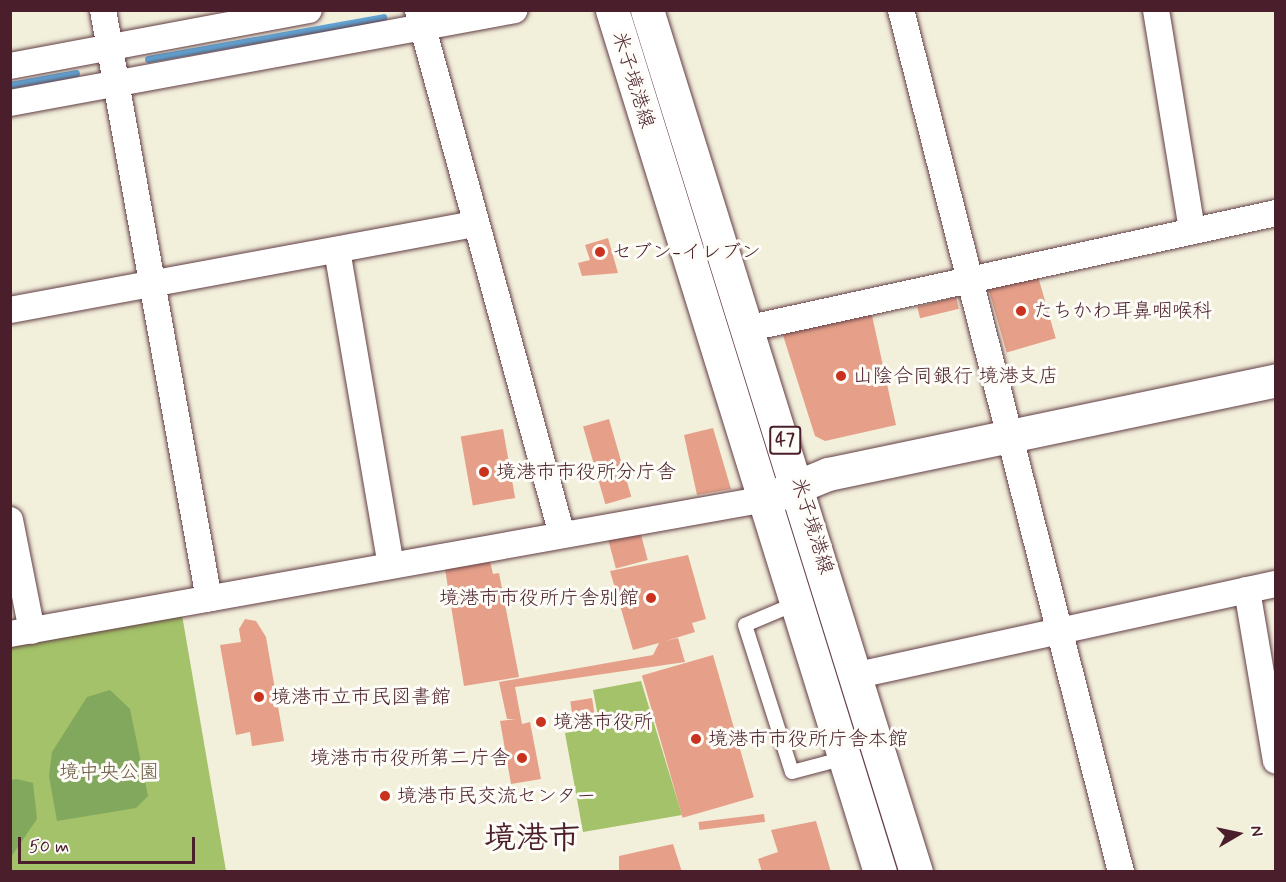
<!DOCTYPE html>
<meta charset="utf-8">
<style>
body{margin:0}
#map{position:relative;width:1286px;height:882px;overflow:hidden;background:#f2efdb;font-family:Mynerve,"Klee One",sans-serif}
div>[style]{position:absolute}
.green>*{inset:0;background:#a3c269}
.forest>*{inset:0;background:#82a85d}
.stream>*{height:7px;margin:-3.5px;padding:0 3.5px;transform-origin:3.5px;border-radius:3.5px;background:#61a5d6}
.building>*{inset:0;background:#e6a089;transform-origin:0 0}
.roads{filter:drop-shadow(0 0 2px #633e45) drop-shadow(0 0 2px #633e45)}
.service>*{height:14px;margin:-7px;padding:0 7px;transform-origin:7px;border-radius:7px;background:#fff}
.minor>*{height:26px;margin:-13px;padding:0 13px;transform-origin:13px;border-radius:13px;background:#fff}
.tertiary>*{height:33px;margin:-16.5px;padding:0 16.5px;transform-origin:16.5px;border-radius:16.5px;background:#fff}
.primary>*{height:33px;margin:-16.5px;padding:0 16.5px;transform-origin:16.5px;border-radius:16.5px;background:#fff}
.dots>*{width:16px;height:16px;translate:-50% -50%;box-sizing:border-box;border:3px solid #fdfcf7;border-radius:50%}
span{translate:-50% -50%;white-space:nowrap;text-align:center;line-height:1.15;-webkit-text-stroke:6px #fdfcf7;paint-order:stroke}
.shield-label span{padding:2px 4px;background:#fdfcf7;border:2px solid;border-radius:4px;-webkit-text-stroke-width:0}
.shield-label{font-size:18px;color:#4a1f2b;font-weight:700}
.street-label{font-size:20px;color:#4a1f2b}
.poi-label{font-size:20px;color:#4a1f2b}
.left{translate:0 -50%;text-align:left}
.right{translate:-100% -50%;text-align:right}
.park-label{font-size:20px;color:#695841}
.town-label{font-size:32px;color:#4a1f2b;font-weight:700}
.frame{position:absolute;inset:0;border:12px solid #4a1f2b;pointer-events:none}
.north{position:absolute;left:1208px;top:804px;width:60px;height:60px;-webkit-text-stroke:4px #fdfcf7;paint-order:stroke;rotate:81deg;font-size:16px;font-weight:700;line-height:24px;text-align:center;color:#4a1f2b}
.north::after{content:'';display:block;margin:auto;width:21px;height:27px;background:#4a1f2b;clip-path:polygon(50% 0,100% 100%,50% 72%,0 100%)}
.scale{position:absolute;left:18px;top:837px;width:177px;height:27px;box-sizing:border-box;border:3px solid #4a1f2b;border-top:0;padding-left:8px;font-size:18px;line-height:21px;white-space:nowrap;color:#4a1f2b;-webkit-text-stroke:4px #fdfcf7;paint-order:stroke}
</style>
<div id="map">
<div class="green">
<div style="clip-path:polygon(182px 615px,226px 871px,11px 872px,11px 644px)"></div>
<div style="clip-path:polygon(641px 681px,682px 815px,583px 832px,565px 733px,600px 727px,593px 690px)"></div>
</div>
<div class="forest">
<div style="clip-path:polygon(110px 690px,130px 709px,148px 796px,136px 808px,57px 821px,49px 776px,52px 752px,87px 697px)"></div>
<div style="clip-path:polygon(17px 779px,33px 783px,37px 819px,11px 857px,11px 780px)"></div>
</div>
<div class="stream">
<div style="left:148px;top:59px;width:239px;rotate:-10.1deg"></div>
<div style="left:10px;top:85px;width:67px;rotate:-10.3deg"></div>
<div style="left:838px;top:677px;width:63px;rotate:74.4deg"></div>
</div>
<div class="building">
<div style="clip-path:polygon(608px 238px,618px 273px,582px 276px,578px 263px,590px 260px,585px 245px)"></div>
<div style="left:1037px;top:273px;width:68px;height:51px;rotate:74deg"></div>
<div style="left:956px;top:297px;width:12px;height:40px;rotate:76deg"></div>
<div style="clip-path:polygon(871px 311px,896px 425px,825px 441px,815px 436px,781px 329px)"></div>
<div style="left:609px;top:419px;width:81px;height:27px;rotate:74deg"></div>
<div style="clip-path:polygon(713px 428px,731px 489px,697px 495px,684px 435px)"></div>
<div style="left:503px;top:429px;width:70px;height:43px;rotate:80deg"></div>
<div style="left:640px;top:531px;width:30px;height:33px;rotate:75deg"></div>
<div style="clip-path:polygon(688px 555px,706px 619px,692px 623px,695px 632px,666px 641px,678px 638px,685px 662px,515px 687px,522px 724px,530px 722px,541px 779px,511px 784px,500px 721px,516px 719px,507px 719px,499px 682px,653px 655px,659px 643px,633px 650px,610px 571px)"></div>
<div style="clip-path:polygon(490px 561px,493px 574px,499px 573px,519px 677px,464px 686px,445px 569px)"></div>
<div style="clip-path:polygon(245px 619px,256px 621px,266px 637px,284px 741px,252px 746px,250px 732px,236px 735px,220px 645px,241px 642px,239px 629px)"></div>
<div style="left:713px;top:655px;width:148px;height:74px;rotate:74deg"></div>
<div style="left:592px;top:698px;width:25px;height:22px;rotate:81deg"></div>
<div style="left:764px;top:814px;width:8px;height:66px;rotate:83deg"></div>
<div style="clip-path:polygon(816px 821px,831px 872px,762px 872px,758px 859px,778px 852px,771px 830px)"></div>
<div style="clip-path:polygon(673px 844px,682px 872px,619px 872px,619px 856px)"></div>
</div>
<div class="roads">
<div class="service">
<div style="left:797px;top:603px;width:56px;rotate:157.1deg"></div>
<div style="left:745px;top:625px;width:154px;rotate:72.3deg"></div>
<div style="left:792px;top:772px;width:55px;rotate:-14.8deg"></div>
</div>
<div class="minor">
<div style="left:103px;top:10px;width:598px;rotate:79.8deg"></div>
<div style="left:418px;top:10px;width:544px;rotate:74.66deg"></div>
<div style="left:901px;top:10px;width:890px;rotate:75.68deg"></div>
<div style="left:1156px;top:10px;width:224px;rotate:80.7deg"></div>
<div style="left:10px;top:66px;width:304px;rotate:-10.6deg"></div>
<div style="left:10px;top:103px;width:513px;rotate:-10.43deg"></div>
<div style="left:337px;top:250px;width:320px;rotate:80.3deg"></div>
<div style="left:10px;top:310px;width:473px;rotate:-10.5deg"></div>
<div style="left:750px;top:328px;width:538px;rotate:-12.33deg"></div>
<div style="left:10px;top:520px;width:113px;rotate:78.8deg"></div>
<div style="left:1247px;top:590px;width:173px;rotate:80.4deg"></div>
<div style="left:10px;top:634px;width:768px;rotate:-10.12deg"></div>
<div style="left:858px;top:675px;width:428px;rotate:-12.3deg"></div>
</div>
<div class="tertiary">
<div style="left:766px;top:499px;width:67px;rotate:-22deg"></div>
<div style="left:828px;top:474px;width:458px;rotate:-11.8deg"></div>
</div>
<div class="primary">
<div style="left:612px;top:10px;width:903px;rotate:72.73deg"></div>
<div style="left:647px;top:10px;width:903px;rotate:72.67deg"></div>
</div>
</div>
<div class="dots">
<div style="left:600px;top:252px;background:#c8321e"></div>
<div style="left:1021px;top:311px;background:#c8321e"></div>
<div style="left:841px;top:376px;background:#c8321e"></div>
<div style="left:484px;top:472px;background:#c8321e"></div>
<div style="left:651px;top:598px;background:#c8321e"></div>
<div style="left:259px;top:697px;background:#c8321e"></div>
<div style="left:541px;top:722px;background:#c8321e"></div>
<div style="left:696px;top:739px;background:#c8321e"></div>
<div style="left:522px;top:758px;background:#c8321e"></div>
<div style="left:385px;top:796px;background:#c8321e"></div>
</div>
<div class="shield-label">
<span style="left:785px;top:440px">47</span>
</div>
<div class="street-label">
<span style="left:633px;top:80px;rotate:73deg">米子境港線</span>
<span style="left:812px;top:526px;rotate:73deg">米子境港線</span>
</div>
<div class="poi-label">
<span class="left" style="left:612px;top:252px">セブン-イレブン</span>
<span class="left" style="left:1033px;top:311px">たちかわ耳鼻咽喉科</span>
<span class="left" style="left:853px;top:376px">山陰合同銀行 境港支店</span>
<span class="left" style="left:496px;top:472px">境港市市役所分庁舎</span>
<span class="right" style="left:639px;top:598px">境港市市役所庁舎別館</span>
<span class="left" style="left:271px;top:697px">境港市立市民図書館</span>
<span class="left" style="left:553px;top:722px">境港市役所</span>
<span class="left" style="left:708px;top:739px">境港市市役所庁舎本館</span>
<span class="right" style="left:510px;top:758px">境港市市役所第二庁舎</span>
<span class="left" style="left:397px;top:796px">境港市民交流センター</span>
</div>
<div class="park-label">
<span style="left:109px;top:772px">境中央公園</span>
</div>
<div class="town-label">
<span style="left:532px;top:839px">境港市</span>
</div>
<div class="frame"></div>
<div class="north">N</div>
<div class="scale">50 m</div>
</div>
